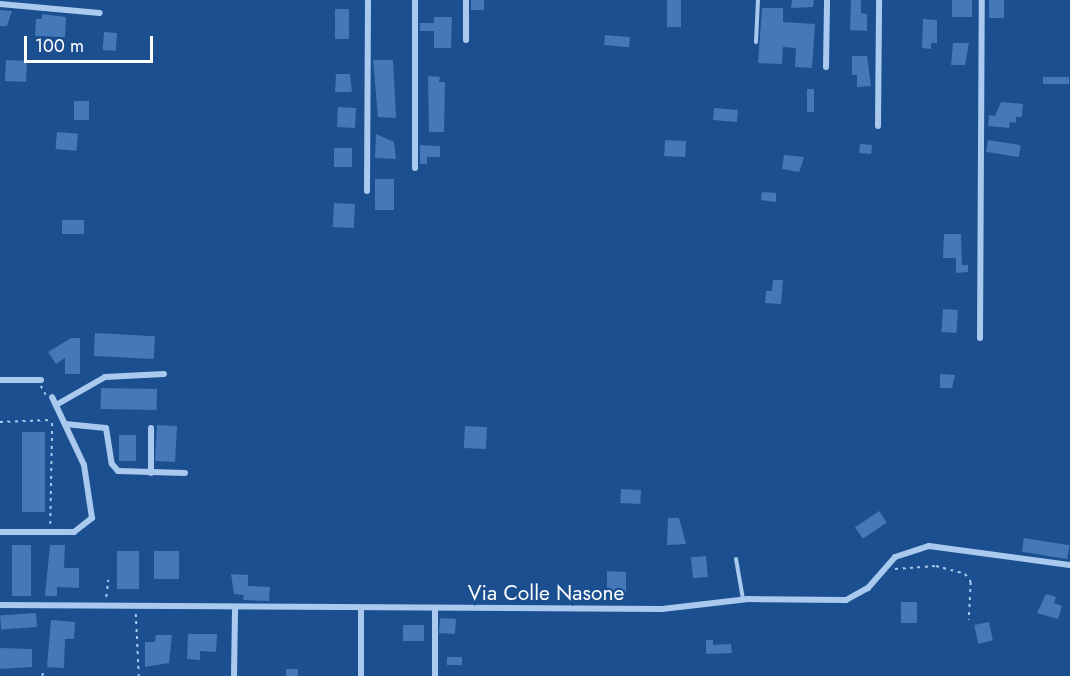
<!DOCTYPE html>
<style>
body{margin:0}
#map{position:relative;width:1070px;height:676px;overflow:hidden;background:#1b4f8f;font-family:Jost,sans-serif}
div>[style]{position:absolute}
.building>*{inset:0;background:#4478b7;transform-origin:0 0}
.path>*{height:1.5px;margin-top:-0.75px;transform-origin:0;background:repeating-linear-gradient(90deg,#a9c9ee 0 3px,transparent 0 7.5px)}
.service>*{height:4px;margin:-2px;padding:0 2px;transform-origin:2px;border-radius:2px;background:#a9c9ee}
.minor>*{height:6px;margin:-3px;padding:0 3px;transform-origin:3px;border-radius:3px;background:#a9c9ee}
span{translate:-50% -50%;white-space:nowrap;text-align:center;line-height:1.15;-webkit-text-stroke:4.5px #1b4f8f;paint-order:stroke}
.street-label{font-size:21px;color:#fff}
.scale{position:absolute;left:24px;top:36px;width:129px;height:27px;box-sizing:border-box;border:3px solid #fff;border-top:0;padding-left:8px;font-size:18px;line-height:21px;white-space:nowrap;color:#fff;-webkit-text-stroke:4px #1b4f8f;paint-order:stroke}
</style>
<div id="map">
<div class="building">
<div style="left:471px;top:0;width:13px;height:10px"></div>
<div style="left:667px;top:0;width:14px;height:27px"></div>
<div style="clip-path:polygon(792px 0,814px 0,813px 7px,791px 8px)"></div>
<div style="clip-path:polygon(851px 0,861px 0,861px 13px,867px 14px,867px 31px,850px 30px)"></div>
<div style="left:952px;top:0;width:20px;height:17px"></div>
<div style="left:989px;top:0;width:15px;height:18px"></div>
<div style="clip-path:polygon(762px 8px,783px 8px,783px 22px,815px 24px,812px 68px,795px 67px,796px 48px,783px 47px,782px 64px,758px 63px)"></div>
<div style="left:335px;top:9px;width:14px;height:30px"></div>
<div style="clip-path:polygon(0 10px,12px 11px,7px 26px,0 26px)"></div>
<div style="clip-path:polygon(42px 14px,66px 17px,65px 37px,35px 36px,36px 19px,42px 19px)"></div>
<div style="clip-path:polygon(434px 17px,452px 17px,451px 48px,434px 48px,434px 31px,420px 31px,420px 23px,434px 23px)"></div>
<div style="clip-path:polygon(923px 19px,937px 20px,937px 43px,931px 43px,931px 49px,922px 48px)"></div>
<div style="left:104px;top:32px;width:13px;height:18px;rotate:4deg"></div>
<div style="left:605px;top:35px;width:25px;height:10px;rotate:5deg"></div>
<div style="clip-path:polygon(953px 43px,969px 43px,965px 65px,951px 65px)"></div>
<div style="clip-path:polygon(852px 56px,867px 56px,871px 86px,857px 87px,857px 75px,852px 75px)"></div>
<div style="left:6px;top:60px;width:21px;height:21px;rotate:3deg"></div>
<div style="clip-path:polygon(373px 60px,393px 60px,396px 118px,378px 117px)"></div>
<div style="clip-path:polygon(336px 74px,350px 74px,352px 92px,335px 92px)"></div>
<div style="clip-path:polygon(428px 76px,440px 77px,439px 82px,445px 82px,444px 132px,429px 132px)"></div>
<div style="left:1069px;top:77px;width:7px;height:26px;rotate:90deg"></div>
<div style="left:807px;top:89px;width:7px;height:23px"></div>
<div style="left:89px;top:101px;width:19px;height:15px;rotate:90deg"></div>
<div style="clip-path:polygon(1001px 102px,1023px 104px,1022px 117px,1016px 117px,1016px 123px,1010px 122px,1009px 128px,988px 126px,989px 115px,995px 116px)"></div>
<div style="left:338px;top:107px;width:18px;height:20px;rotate:3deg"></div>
<div style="left:714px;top:108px;width:24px;height:12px;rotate:5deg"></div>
<div style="left:57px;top:132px;width:21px;height:17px;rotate:5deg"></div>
<div style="clip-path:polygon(376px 134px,394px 142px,396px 159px,375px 158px)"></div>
<div style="left:665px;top:140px;width:21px;height:16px;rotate:3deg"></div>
<div style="left:988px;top:140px;width:33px;height:12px;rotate:9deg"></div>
<div style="left:860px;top:144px;width:12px;height:9px;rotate:5deg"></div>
<div style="clip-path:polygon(420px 145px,440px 146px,440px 157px,427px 157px,427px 164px,420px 164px)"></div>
<div style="left:334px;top:148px;width:18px;height:19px"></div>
<div style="clip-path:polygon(784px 155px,804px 157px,799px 172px,782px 169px)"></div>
<div style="left:375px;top:179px;width:19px;height:31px"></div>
<div style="clip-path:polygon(762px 192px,776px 193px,776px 202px,761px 200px)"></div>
<div style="left:334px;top:203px;width:21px;height:24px;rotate:3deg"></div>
<div style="left:62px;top:220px;width:22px;height:14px"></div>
<div style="clip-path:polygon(944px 234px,961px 234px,962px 265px,968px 265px,968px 272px,956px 273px,956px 258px,943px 258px)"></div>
<div style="clip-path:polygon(773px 280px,783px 280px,781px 304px,765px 303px,766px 291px,772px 291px)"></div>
<div style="left:943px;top:309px;width:15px;height:23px;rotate:4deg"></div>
<div style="left:95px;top:333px;width:60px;height:23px;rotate:3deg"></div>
<div style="clip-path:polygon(71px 338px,80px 338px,80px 374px,65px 374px,65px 358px,56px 364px,48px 352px)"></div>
<div style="clip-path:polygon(940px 374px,955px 375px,952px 388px,940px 388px)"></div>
<div style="left:101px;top:388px;width:56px;height:21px;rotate:1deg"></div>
<div style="left:157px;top:425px;width:20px;height:36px;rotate:3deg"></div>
<div style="left:465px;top:426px;width:22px;height:22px;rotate:3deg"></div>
<div style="left:22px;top:432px;width:23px;height:80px"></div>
<div style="left:119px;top:435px;width:17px;height:26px"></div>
<div style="left:621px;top:489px;width:20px;height:14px;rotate:3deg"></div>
<div style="left:879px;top:511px;width:14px;height:29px;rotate:56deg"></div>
<div style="clip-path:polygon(668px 518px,679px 518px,686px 544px,667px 545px)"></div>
<div style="left:1024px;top:538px;width:46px;height:14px;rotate:9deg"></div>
<div style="left:12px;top:545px;width:19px;height:51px"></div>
<div style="clip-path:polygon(50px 545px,65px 545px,64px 568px,79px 568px,79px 588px,57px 587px,57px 596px,45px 596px)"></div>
<div style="left:139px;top:551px;width:38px;height:22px;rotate:90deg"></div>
<div style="left:154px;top:551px;width:25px;height:28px"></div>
<div style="left:706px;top:556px;width:21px;height:15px;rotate:85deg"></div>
<div style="clip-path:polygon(607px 571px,626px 572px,626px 597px,607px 594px)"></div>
<div style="clip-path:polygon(231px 574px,248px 575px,248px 586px,270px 587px,269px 601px,243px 600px,244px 595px,234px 594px)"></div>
<div style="clip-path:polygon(1046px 594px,1056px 597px,1054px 603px,1062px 606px,1058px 619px,1037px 613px)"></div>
<div style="left:901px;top:602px;width:16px;height:21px"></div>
<div style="left:36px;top:613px;width:14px;height:36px;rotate:86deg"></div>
<div style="left:440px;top:618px;width:16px;height:15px;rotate:4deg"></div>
<div style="clip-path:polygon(51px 620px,75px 622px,74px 639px,65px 639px,64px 668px,47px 667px)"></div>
<div style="left:989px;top:622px;width:19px;height:15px;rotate:78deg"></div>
<div style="left:403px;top:625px;width:21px;height:16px"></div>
<div style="clip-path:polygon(188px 634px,217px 634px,216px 652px,200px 651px,200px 660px,187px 659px)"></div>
<div style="clip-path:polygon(156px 635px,172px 635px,169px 663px,145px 667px,145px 642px,155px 642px)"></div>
<div style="clip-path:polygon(706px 640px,713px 640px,713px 645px,731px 644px,732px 653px,706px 654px)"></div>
<div style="clip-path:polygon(0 648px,32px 649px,32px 667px,0 669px)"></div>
<div style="left:447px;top:657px;width:15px;height:8px"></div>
<div style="left:286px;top:669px;width:12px;height:7px"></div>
</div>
<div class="path">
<div style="left:41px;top:386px;width:10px;rotate:61deg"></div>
<div style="left:0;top:422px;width:51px;rotate:-2.2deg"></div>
<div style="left:50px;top:524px;width:104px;rotate:-88.9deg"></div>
<div style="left:895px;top:569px;width:41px;rotate:-4.2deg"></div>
<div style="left:936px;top:566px;width:30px;rotate:15deg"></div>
<div style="left:965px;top:574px;width:10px;rotate:53deg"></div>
<div style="left:971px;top:582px;width:38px;rotate:93deg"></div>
<div style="left:106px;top:597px;width:17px;rotate:-83deg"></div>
<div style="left:136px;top:614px;width:62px;rotate:87.2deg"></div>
<div style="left:42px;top:676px;width:4px;rotate:-76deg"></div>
</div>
<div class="service">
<div style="left:756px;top:42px;width:42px;rotate:-87.3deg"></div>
<div style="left:736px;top:559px;width:41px;rotate:80.1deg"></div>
</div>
<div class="minor">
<div style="left:415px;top:0;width:168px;rotate:90deg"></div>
<div style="left:0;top:4px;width:100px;rotate:5.1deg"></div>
<div style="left:466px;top:40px;width:40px;rotate:-90deg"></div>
<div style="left:826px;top:67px;width:67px;rotate:-89.1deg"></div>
<div style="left:878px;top:126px;width:126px;rotate:-89.5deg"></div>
<div style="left:367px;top:191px;width:191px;rotate:-89.7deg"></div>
<div style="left:980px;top:338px;width:338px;rotate:-89.7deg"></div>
<div style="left:0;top:380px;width:41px"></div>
<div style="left:56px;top:405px;width:56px;rotate:-29.7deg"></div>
<div style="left:105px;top:377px;width:59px;rotate:-2.9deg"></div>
<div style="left:65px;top:424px;width:41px;rotate:5.6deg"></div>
<div style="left:106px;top:428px;width:36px;rotate:81deg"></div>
<div style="left:112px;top:464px;width:9px;rotate:49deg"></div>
<div style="left:118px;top:471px;width:67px;rotate:1.7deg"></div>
<div style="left:151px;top:473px;width:45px;rotate:-90deg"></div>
<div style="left:0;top:532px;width:74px"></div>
<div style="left:74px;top:532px;width:23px;rotate:-38deg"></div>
<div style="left:92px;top:518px;width:54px;rotate:-98.6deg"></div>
<div style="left:84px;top:465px;width:75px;rotate:-115.2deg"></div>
<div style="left:0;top:605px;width:662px;rotate:0.35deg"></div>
<div style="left:662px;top:609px;width:87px;rotate:-6.6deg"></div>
<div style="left:748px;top:599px;width:98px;rotate:0.6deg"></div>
<div style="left:846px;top:600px;width:25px;rotate:-29deg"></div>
<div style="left:868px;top:588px;width:41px;rotate:-48.9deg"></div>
<div style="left:895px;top:557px;width:36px;rotate:-18deg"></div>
<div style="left:929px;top:546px;width:142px;rotate:7.7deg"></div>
<div style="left:234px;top:676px;width:67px;rotate:-89.1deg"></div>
<div style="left:361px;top:676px;width:68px;rotate:-90deg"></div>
<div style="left:435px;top:676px;width:67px;rotate:-90deg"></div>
</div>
<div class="street-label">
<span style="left:546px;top:593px">Via Colle Nasone</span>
</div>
<div class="scale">100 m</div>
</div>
